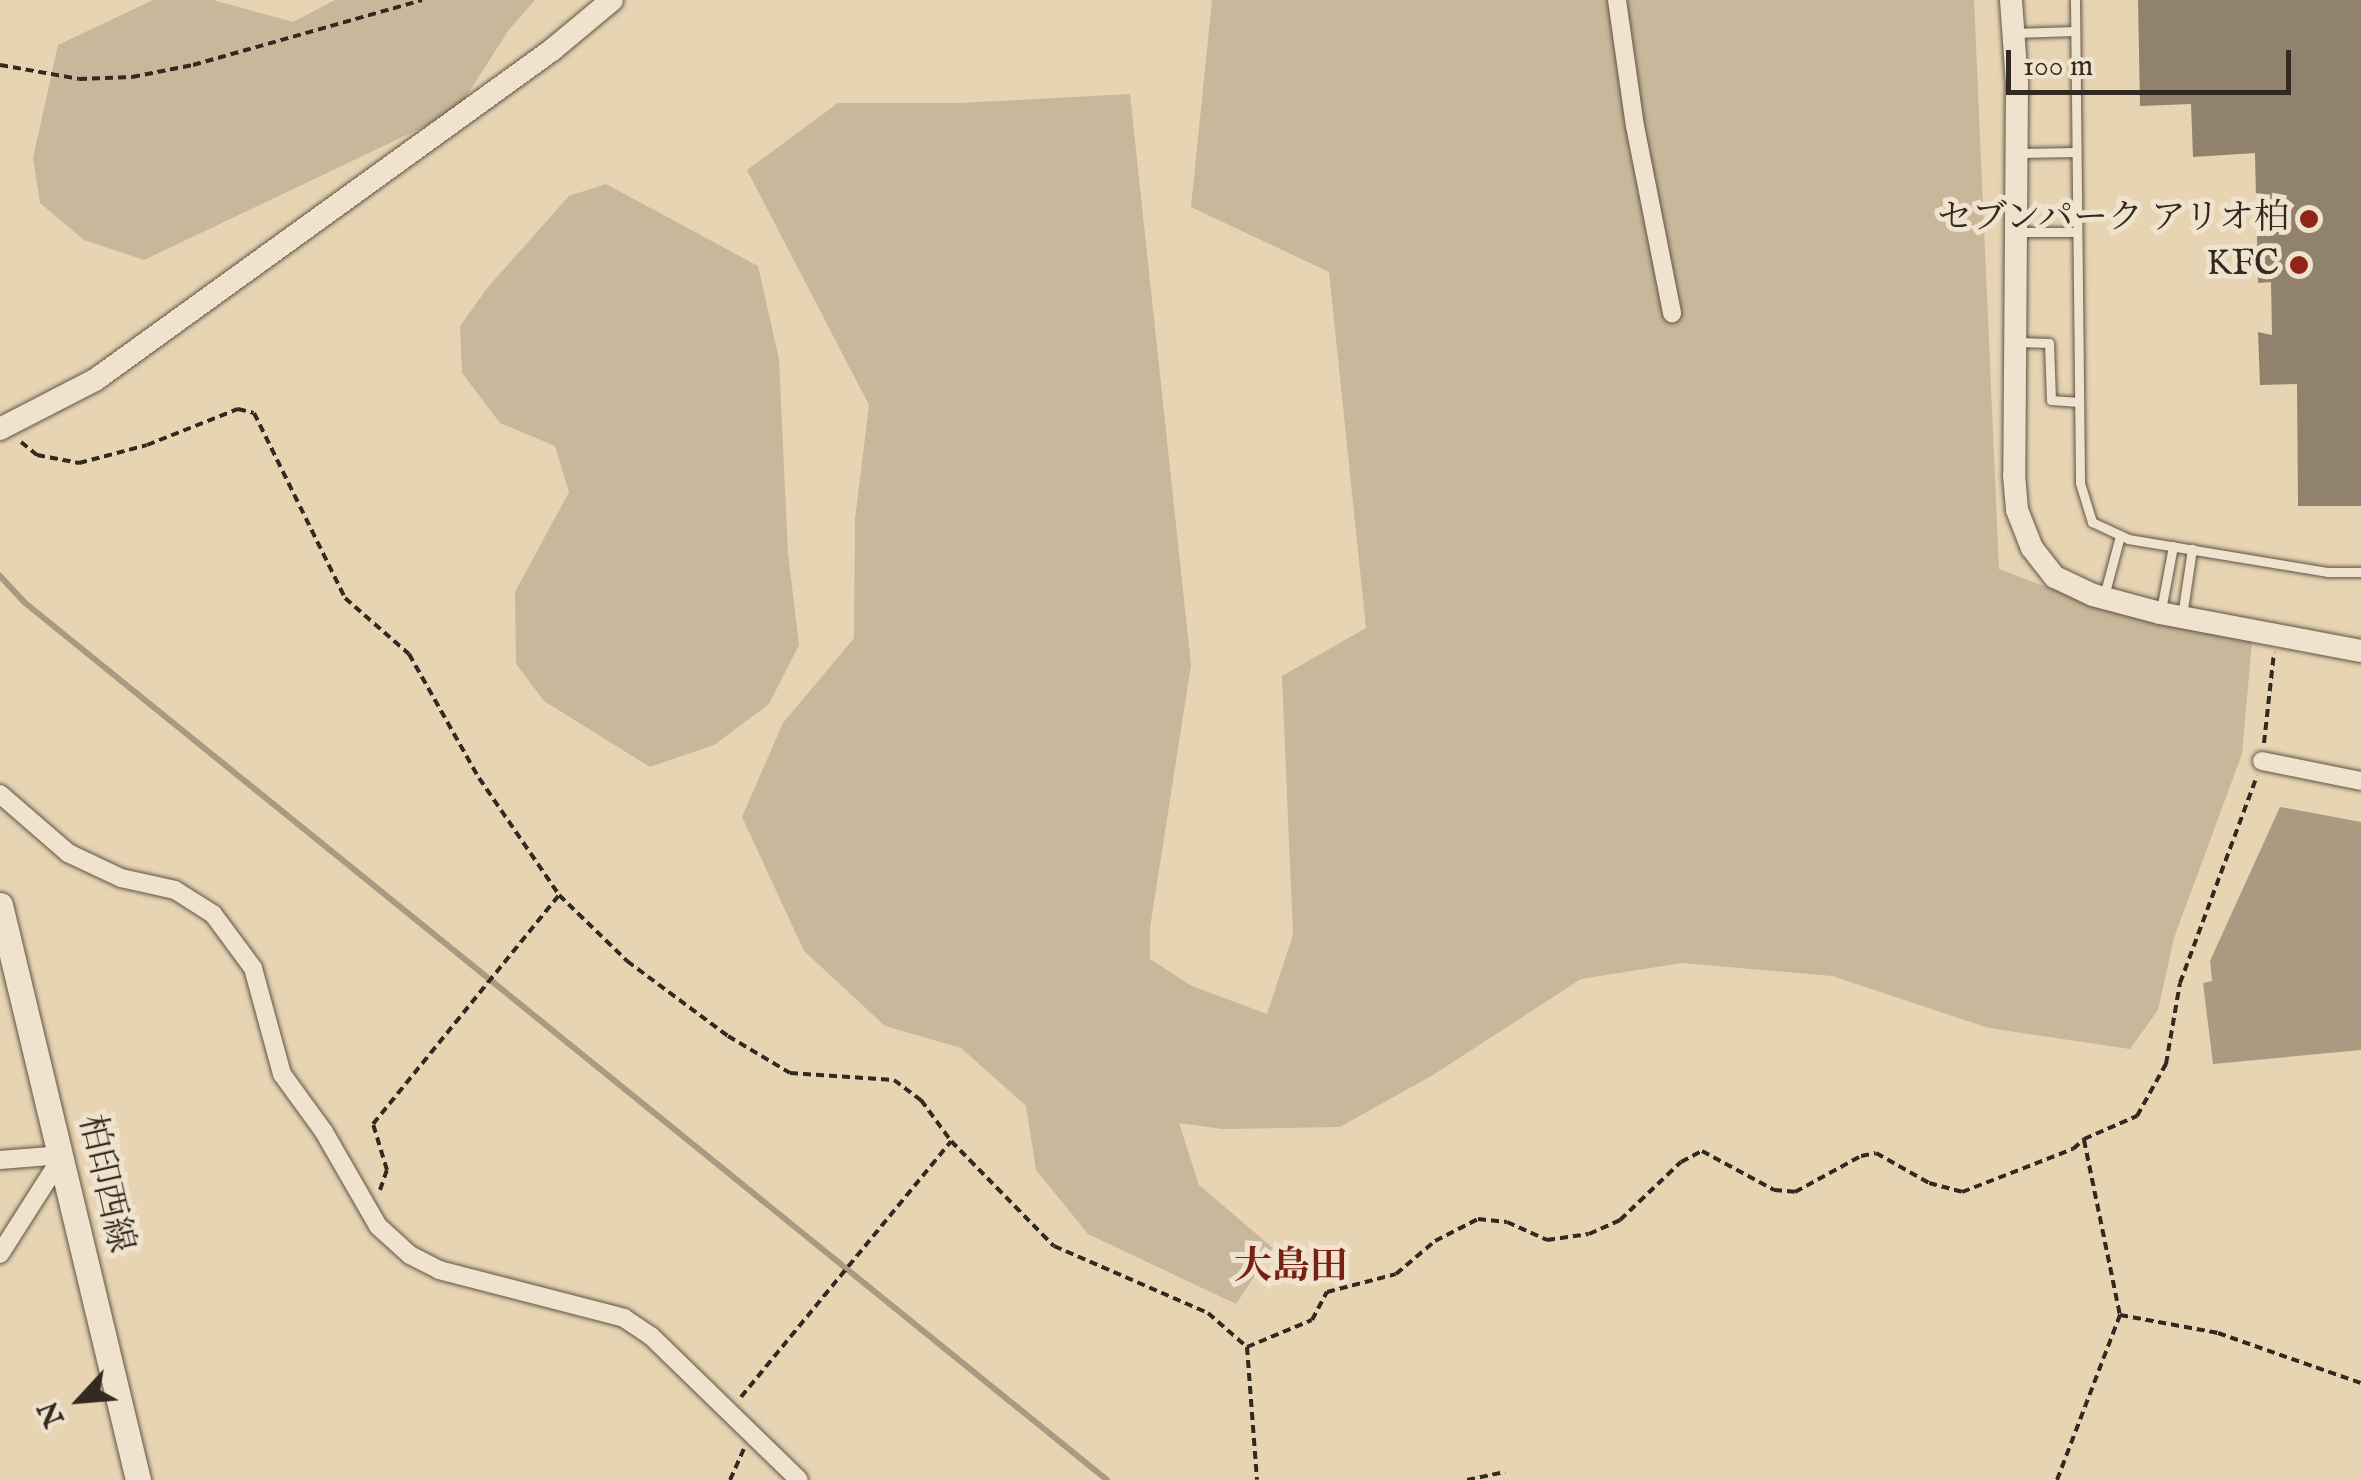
<!DOCTYPE html>
<meta charset="utf-8">
<style>
body{margin:0}
#map{position:relative;width:2361px;height:1480px;overflow:hidden;background:#e7d4b3;font-family:"IM FELL English","Noto Serif JP",serif}
div>[style]{position:absolute}
.green>*{inset:0;background:#c8b79a}
.water>*{inset:0;background:#a99a81}
.stream>*{height:6px;margin:-3px;padding:0 3px;transform-origin:3px;border-radius:3px;background:#a99a81}
.building>*{inset:0;background:#90826c}
.path>*{height:4px;margin-top:-2px;transform-origin:0;background:repeating-linear-gradient(90deg,#322a20 0 8px,transparent 0 13px)}
.roads{filter:drop-shadow(0 0 2px #5f5445) drop-shadow(0 0 2px #5f5445)}
.service>*{height:9px;margin:-4.5px;padding:0 4.5px;transform-origin:4.5px;border-radius:4.5px;background:#efe3ce}
.minor>*{height:18px;margin:-9px;padding:0 9px;transform-origin:9px;border-radius:9px;background:#efe3ce}
.tertiary>*{height:22px;margin:-11px;padding:0 11px;transform-origin:11px;border-radius:11px;background:#efe3ce}
.secondary>*{height:25px;margin:-12.5px;padding:0 12.5px;transform-origin:12.5px;border-radius:12.5px;background:#efe3ce}
.dots>*{width:28px;height:28px;translate:-50% -50%;box-sizing:border-box;border:5px solid #efe3ce;border-radius:50%}
span{translate:-50% -50%;white-space:nowrap;text-align:center;line-height:1.15;-webkit-text-stroke:10px #efe3ce;paint-order:stroke}
.poi-label{font-size:35px;color:#322a20}
.right{translate:-100% -50%;text-align:right}
.street-label{font-size:35px;color:#322a20}
.neighbourhood-label{font-size:38px;color:#7a1f14;font-weight:700}
.north{position:absolute;left:30px;top:1350px;width:100px;height:100px;-webkit-text-stroke:8px #efe3ce;paint-order:stroke;rotate:244deg;font-size:28px;font-weight:700;line-height:40px;text-align:center;color:#322a20}
.north::after{content:'';display:block;margin:auto;width:35px;height:45px;background:#322a20;clip-path:polygon(50% 0,100% 100%,50% 72%,0 100%)}
.scale{position:absolute;left:2006px;top:50px;width:285px;height:45px;box-sizing:border-box;border:5px solid #322a20;border-top:0;padding-left:12px;font-size:30px;line-height:35px;white-space:nowrap;color:#322a20;-webkit-text-stroke:8px #efe3ce;paint-order:stroke}
</style>
<div id="map">
<div class="green">
<div style="clip-path:polygon(153px 0,213px 0,293px 22px,335px 0,535px 0,508px 31px,457px 111px,144px 260px,84px 240px,40px 203px,33px 158px,58px 45px)"></div>
<div style="clip-path:polygon(1212px 0,1974px 0,1999px 569px,2108px 610px,2252px 641px,2242px 754px,2174px 938px,2158px 1010px,2130px 1049px,1989px 1028px,1832px 976px,1682px 963px,1581px 979px,1433px 1075px,1340px 1127px,1222px 1129px,1179px 1123px,1199px 1185px,1273px 1248px,1236px 1304px,1088px 1234px,1036px 1170px,1026px 1106px,961px 1048px,885px 1026px,804px 951px,742px 817px,783px 723px,854px 638px,855px 520px,869px 405px,747px 170px,838px 103px,960px 103px,1130px 94px,1191px 665px,1150px 928px,1150px 959px,1192px 986px,1267px 1014px,1293px 935px,1282px 676px,1366px 628px,1329px 272px,1191px 207px)"></div>
<div style="clip-path:polygon(606px 184px,758px 266px,779px 359px,788px 553px,799px 645px,769px 704px,714px 745px,650px 767px,544px 701px,516px 664px,515px 592px,569px 492px,555px 446px,500px 423px,462px 373px,460px 326px,488px 287px,569px 196px)"></div>
</div>
<div class="water">
<div style="clip-path:polygon(2280px 807px,2361px 822px,2361px 1050px,2213px 1064px,2203px 983px,2212px 981px,2210px 961px)"></div>
</div>
<div class="stream">
<div style="left:0;top:576px;width:35px;rotate:47deg"></div>
<div style="left:24px;top:602px;width:1394px;rotate:39.03deg"></div>
</div>
<div class="building">
<div style="clip-path:polygon(2138px 0,2361px 0,2361px 506px,2298px 506px,2297px 384px,2260px 385px,2258px 332px,2272px 335px,2271px 282px,2258px 283px,2255px 153px,2193px 157px,2191px 104px,2140px 106px)"></div>
</div>
<div class="path">
<div style="left:0;top:65px;width:80px;rotate:10deg"></div>
<div style="left:79px;top:79px;width:53px;rotate:-2.2deg"></div>
<div style="left:132px;top:77px;width:62px;rotate:-11.1deg"></div>
<div style="left:193px;top:65px;width:238px;rotate:-15.8deg"></div>
<div style="left:21px;top:442px;width:21px;rotate:39deg"></div>
<div style="left:37px;top:455px;width:43px;rotate:10.8deg"></div>
<div style="left:79px;top:463px;width:70px;rotate:-14.8deg"></div>
<div style="left:147px;top:445px;width:98px;rotate:-21.6deg"></div>
<div style="left:238px;top:409px;width:16px;rotate:14deg"></div>
<div style="left:254px;top:413px;width:206px;rotate:63.8deg"></div>
<div style="left:345px;top:598px;width:85px;rotate:41.2deg"></div>
<div style="left:409px;top:654px;width:142px;rotate:60.6deg"></div>
<div style="left:479px;top:778px;width:142px;rotate:55.6deg"></div>
<div style="left:559px;top:895px;width:95px;rotate:44.1deg"></div>
<div style="left:627px;top:961px;width:126px;rotate:36.6deg"></div>
<div style="left:728px;top:1036px;width:72px;rotate:30.8deg"></div>
<div style="left:790px;top:1073px;width:104px;rotate:3.9deg"></div>
<div style="left:894px;top:1080px;width:34px;rotate:37deg"></div>
<div style="left:921px;top:1100px;width:51px;rotate:53.8deg"></div>
<div style="left:951px;top:1141px;width:147px;rotate:45.6deg"></div>
<div style="left:1054px;top:1246px;width:168px;rotate:23.5deg"></div>
<div style="left:1208px;top:1313px;width:52px;rotate:41.1deg"></div>
<div style="left:1247px;top:1347px;width:133px;rotate:85.7deg"></div>
<div style="left:2264px;top:743px;width:91px;rotate:-83.7deg"></div>
<div style="left:2084px;top:1140px;width:179px;rotate:78.4deg"></div>
<div style="left:2120px;top:1315px;width:100px;rotate:10.4deg"></div>
<div style="left:2218px;top:1333px;width:151px;rotate:19.3deg"></div>
<div style="left:380px;top:1190px;width:21px;rotate:-71deg"></div>
<div style="left:387px;top:1170px;width:48px;rotate:-106.9deg"></div>
<div style="left:373px;top:1124px;width:295px;rotate:-50.9deg"></div>
<div style="left:1247px;top:1347px;width:70px;rotate:-22.6deg"></div>
<div style="left:1312px;top:1320px;width:32px;rotate:-62deg"></div>
<div style="left:1327px;top:1292px;width:71px;rotate:-14.6deg"></div>
<div style="left:1396px;top:1274px;width:51px;rotate:-40.2deg"></div>
<div style="left:1435px;top:1241px;width:48px;rotate:-27.1deg"></div>
<div style="left:1478px;top:1219px;width:29px;rotate:6deg"></div>
<div style="left:1507px;top:1222px;width:44px;rotate:24.2deg"></div>
<div style="left:1547px;top:1240px;width:42px;rotate:-8.1deg"></div>
<div style="left:1589px;top:1234px;width:34px;rotate:-24deg"></div>
<div style="left:1620px;top:1220px;width:84px;rotate:-43.6deg"></div>
<div style="left:1681px;top:1162px;width:24px;rotate:-28deg"></div>
<div style="left:1702px;top:1151px;width:82px;rotate:28.4deg"></div>
<div style="left:1774px;top:1190px;width:21px;rotate:5deg"></div>
<div style="left:1795px;top:1192px;width:75px;rotate:-28.6deg"></div>
<div style="left:1861px;top:1156px;width:15px;rotate:-11deg"></div>
<div style="left:1876px;top:1153px;width:61px;rotate:29.5deg"></div>
<div style="left:1929px;top:1183px;width:34px;rotate:15deg"></div>
<div style="left:1962px;top:1192px;width:119px;rotate:-21.2deg"></div>
<div style="left:2073px;top:1149px;width:15px;rotate:-42deg"></div>
<div style="left:2084px;top:1139px;width:58px;rotate:-23.5deg"></div>
<div style="left:2137px;top:1116px;width:60px;rotate:-60.9deg"></div>
<div style="left:2166px;top:1064px;width:82px;rotate:-80.2deg"></div>
<div style="left:2180px;top:983px;width:221px;rotate:-69.6deg"></div>
<div style="left:741px;top:1397px;width:331px;rotate:-50.6deg"></div>
<div style="left:730px;top:1480px;width:34px;rotate:-66deg"></div>
<div style="left:1467px;top:1480px;width:39px;rotate:-12deg"></div>
<div style="left:2057px;top:1480px;width:177px;rotate:-69.1deg"></div>
</div>
<div class="roads">
<div class="service">
<div style="left:2075px;top:0;width:483px;rotate:89.4deg"></div>
<div style="left:2080px;top:483px;width:41px;rotate:72.9deg"></div>
<div style="left:2092px;top:522px;width:40px;rotate:25deg"></div>
<div style="left:2128px;top:539px;width:203px;rotate:9.4deg"></div>
<div style="left:2328px;top:572px;width:33px"></div>
<div style="left:2014px;top:33px;width:61px;rotate:-1.9deg"></div>
<div style="left:2019px;top:153px;width:57px;rotate:-1deg"></div>
<div style="left:2015px;top:232px;width:62px"></div>
<div style="left:2017px;top:342px;width:32px;rotate:2deg"></div>
<div style="left:2049px;top:343px;width:57px;rotate:88deg"></div>
<div style="left:2051px;top:400px;width:28px;rotate:4deg"></div>
<div style="left:2104px;top:596px;width:62px;rotate:-75.1deg"></div>
<div style="left:2161px;top:610px;width:65px;rotate:-79.4deg"></div>
<div style="left:2182px;top:616px;width:68px;rotate:-81.5deg"></div>
</div>
<div class="minor">
<div style="left:1617px;top:0;width:127px;rotate:81.9deg"></div>
<div style="left:1635px;top:126px;width:191px;rotate:78.8deg"></div>
<div style="left:2262px;top:761px;width:101px;rotate:11.4deg"></div>
<div style="left:0;top:794px;width:90px;rotate:40.9deg"></div>
<div style="left:68px;top:853px;width:59px;rotate:25.3deg"></div>
<div style="left:121px;top:878px;width:55px;rotate:12.5deg"></div>
<div style="left:175px;top:890px;width:45px;rotate:32.3deg"></div>
<div style="left:213px;top:914px;width:67px;rotate:53.5deg"></div>
<div style="left:253px;top:968px;width:110px;rotate:74.7deg"></div>
<div style="left:282px;top:1074px;width:72px;rotate:54.1deg"></div>
<div style="left:324px;top:1132px;width:108px;rotate:60.1deg"></div>
<div style="left:378px;top:1226px;width:43px;rotate:42.2deg"></div>
<div style="left:410px;top:1255px;width:33px;rotate:27deg"></div>
<div style="left:439px;top:1270px;width:191px;rotate:14.5deg"></div>
<div style="left:624px;top:1318px;width:32px;rotate:34deg"></div>
<div style="left:651px;top:1336px;width:206px;rotate:44.2deg"></div>
<div style="left:0;top:1160px;width:63px;rotate:-4.5deg"></div>
<div style="left:0;top:1254px;width:117px;rotate:-57.5deg"></div>
</div>
<div class="tertiary">
<div style="left:2011px;top:0;width:84px;rotate:85.9deg"></div>
<div style="left:2017px;top:84px;width:391px;rotate:90.4deg"></div>
<div style="left:2014px;top:475px;width:35px;rotate:85deg"></div>
<div style="left:2017px;top:510px;width:41px;rotate:68.5deg"></div>
<div style="left:2032px;top:548px;width:37px;rotate:52deg"></div>
<div style="left:2055px;top:577px;width:42px;rotate:25.3deg"></div>
<div style="left:2093px;top:595px;width:69px;rotate:15deg"></div>
<div style="left:2160px;top:613px;width:205px;rotate:10.7deg"></div>
<div style="left:0;top:429px;width:107px;rotate:-27.3deg"></div>
<div style="left:95px;top:380px;width:564px;rotate:-35.83deg"></div>
<div style="left:552px;top:50px;width:78px;rotate:-39.8deg"></div>
</div>
<div class="secondary">
<div style="left:0;top:905px;width:591px;rotate:76.5deg"></div>
</div>
</div>
<div class="dots">
<div style="left:2309px;top:219px;background:#8f2418"></div>
<div style="left:2299px;top:265px;background:#8f2418"></div>
</div>
<div class="poi-label">
<span class="right" style="left:2289px;top:219px">セブンパーク アリオ柏</span>
<span class="right" style="left:2279px;top:265px">KFC</span>
</div>
<div class="street-label">
<span style="left:105px;top:1184px;rotate:77deg">柏印西線</span>
</div>
<div class="neighbourhood-label">
<span style="left:1291px;top:1269px">大島田</span>
</div>
<div class="north">N</div>
<div class="scale">100 m</div>
</div>
